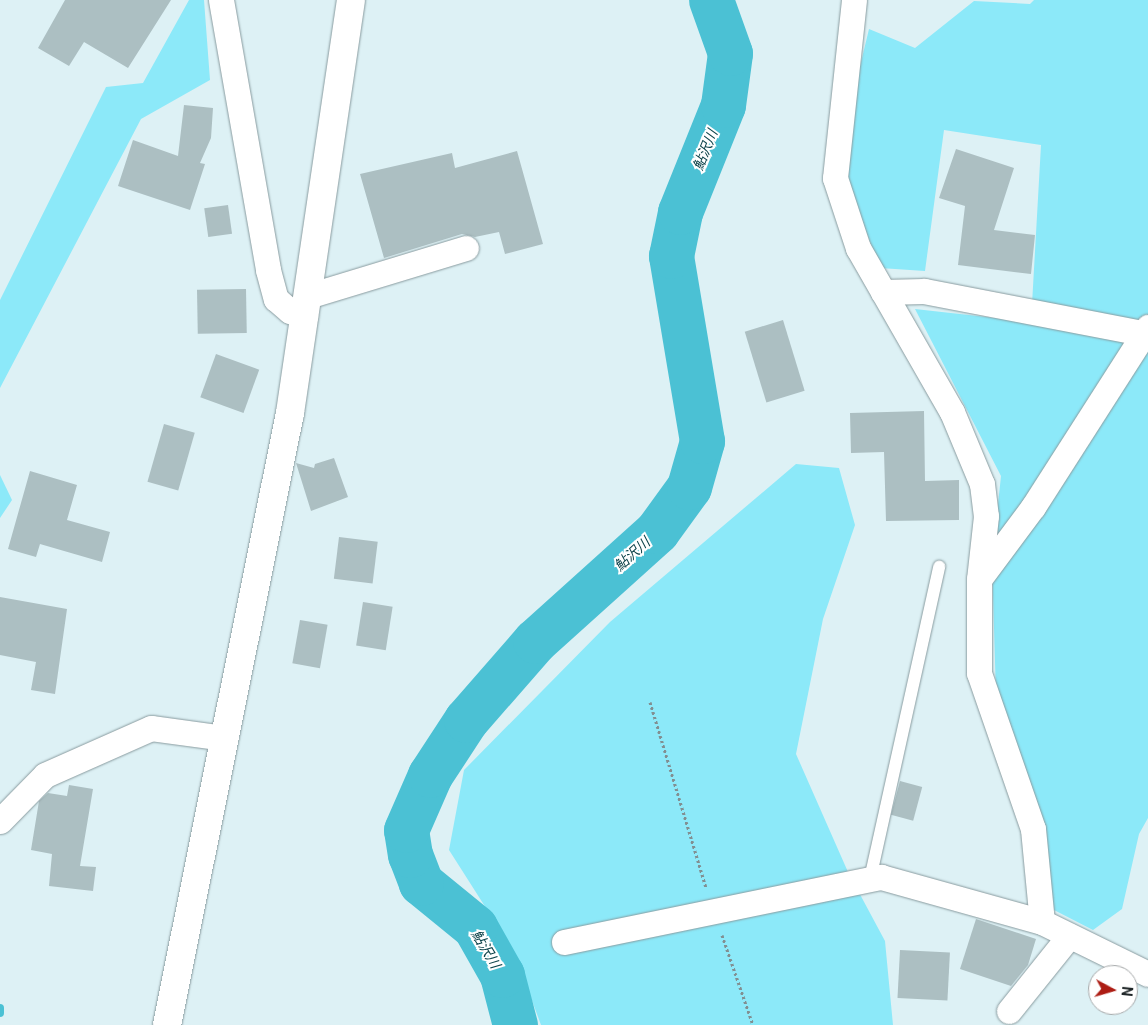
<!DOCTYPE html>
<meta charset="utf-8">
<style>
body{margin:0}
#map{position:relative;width:1148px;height:1025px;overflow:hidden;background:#ddf1f5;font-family:Roboto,"Noto Sans JP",sans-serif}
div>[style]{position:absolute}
.green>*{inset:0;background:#8ce9f9}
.stream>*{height:8px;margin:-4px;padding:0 4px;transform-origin:4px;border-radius:4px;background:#4bc1d4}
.river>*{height:45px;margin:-22.5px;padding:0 22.5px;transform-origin:22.5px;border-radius:22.5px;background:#4bc1d4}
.building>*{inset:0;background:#acbfc2;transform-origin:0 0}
.path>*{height:3px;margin-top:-1.5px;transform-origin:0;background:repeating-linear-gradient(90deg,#818f92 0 2.5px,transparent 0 5px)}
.roads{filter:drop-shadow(0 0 1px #899b9f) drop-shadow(0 0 1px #899b9f)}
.service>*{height:12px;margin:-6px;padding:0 6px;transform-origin:6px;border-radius:6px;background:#fff}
.minor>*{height:25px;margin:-12.5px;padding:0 12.5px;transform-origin:12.5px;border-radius:12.5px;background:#fff}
.tertiary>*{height:28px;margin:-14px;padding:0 14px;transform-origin:14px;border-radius:14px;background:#fff}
span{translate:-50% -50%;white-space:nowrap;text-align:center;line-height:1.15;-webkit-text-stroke:4px #fff;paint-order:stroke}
.water-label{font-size:14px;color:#0d434a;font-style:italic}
.north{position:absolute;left:1088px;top:965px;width:50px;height:50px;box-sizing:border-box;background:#fff;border:1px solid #a5a8a9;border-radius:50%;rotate:96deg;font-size:14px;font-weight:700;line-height:20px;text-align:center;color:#1e2527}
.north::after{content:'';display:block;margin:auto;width:18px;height:22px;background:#ad1d14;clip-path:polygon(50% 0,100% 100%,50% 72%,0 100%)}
</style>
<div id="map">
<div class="green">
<div style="clip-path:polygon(189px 0,204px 0,210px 80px,141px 119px,0 388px,0 300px,106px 87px,143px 83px)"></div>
<div style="clip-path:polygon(1034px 0,1148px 0,1148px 818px,1139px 834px,1122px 909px,1093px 930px,1054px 910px,1017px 801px,996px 695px,992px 561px,1001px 476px,915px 309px,1031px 322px,1041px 145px,944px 130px,925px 271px,880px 268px,838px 158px,869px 29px,915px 48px,974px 1px,1030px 4px)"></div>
<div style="clip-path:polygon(796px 464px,839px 468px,855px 525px,823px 619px,796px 754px,848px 872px,885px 941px,893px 1025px,541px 1025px,514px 952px,449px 850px,464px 770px,610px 622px)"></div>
<div style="clip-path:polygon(0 475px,12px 500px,0 518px)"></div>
</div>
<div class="stream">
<div style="left:0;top:1008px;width:5px;rotate:90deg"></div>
</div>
<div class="river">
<div style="left:515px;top:1025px;width:52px;rotate:-104.6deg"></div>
<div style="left:502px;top:975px;width:55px;rotate:-119.4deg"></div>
<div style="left:475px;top:927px;width:70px;rotate:-140.8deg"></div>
<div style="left:421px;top:883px;width:30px;rotate:-111deg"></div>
<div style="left:410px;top:855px;width:25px;rotate:-99deg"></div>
<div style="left:406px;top:830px;width:60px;rotate:-66.4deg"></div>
<div style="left:430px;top:775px;width:66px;rotate:-56.8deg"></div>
<div style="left:466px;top:720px;width:105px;rotate:-48.9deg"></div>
<div style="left:535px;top:641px;width:164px;rotate:-42deg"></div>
<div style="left:657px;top:531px;width:54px;rotate:-54deg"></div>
<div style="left:689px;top:487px;width:48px;rotate:-74.2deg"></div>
<div style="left:702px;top:441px;width:188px;rotate:-99.5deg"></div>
<div style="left:671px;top:256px;width:45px;rotate:-78.4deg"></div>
<div style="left:680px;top:212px;width:115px;rotate:-68.1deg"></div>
<div style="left:723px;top:105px;width:52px;rotate:-82.3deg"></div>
<div style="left:730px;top:53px;width:56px;rotate:-109.7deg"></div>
</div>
<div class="building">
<div style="clip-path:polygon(65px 0,171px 0,128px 68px,84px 42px,69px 66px,38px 48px)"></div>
<div style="clip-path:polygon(184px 105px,213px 108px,211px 138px,200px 163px,205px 164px,190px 210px,118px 186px,133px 140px,178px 156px)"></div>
<div style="clip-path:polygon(956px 149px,1014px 168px,994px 230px,1035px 235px,1031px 274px,958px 265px,965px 206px,939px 198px)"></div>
<div style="clip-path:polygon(517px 151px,543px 244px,505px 254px,499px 232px,475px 237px,462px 234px,384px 258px,360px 174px,452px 153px,455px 168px)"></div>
<div style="left:228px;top:205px;width:29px;height:24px;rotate:82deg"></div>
<div style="left:246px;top:289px;width:44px;height:49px;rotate:89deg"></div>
<div style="left:783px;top:320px;width:74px;height:40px;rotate:73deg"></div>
<div style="left:216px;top:354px;width:46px;height:46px;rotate:20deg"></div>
<div style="clip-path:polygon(924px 411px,925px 481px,959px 480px,959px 520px,886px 521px,884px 452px,851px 453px,850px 413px)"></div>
<div style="left:164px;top:424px;width:32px;height:60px;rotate:16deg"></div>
<div style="clip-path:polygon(334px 458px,348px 497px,311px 511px,296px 463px,314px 468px,315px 464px)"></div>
<div style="clip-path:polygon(30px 471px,77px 485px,67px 520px,110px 532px,102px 562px,40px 544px,36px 557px,8px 549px)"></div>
<div style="left:339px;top:537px;width:39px;height:42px;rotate:7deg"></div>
<div style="clip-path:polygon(0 597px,67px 609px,55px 694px,31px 690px,36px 662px,0 655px)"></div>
<div style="left:363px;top:602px;width:30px;height:44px;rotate:9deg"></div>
<div style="left:300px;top:620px;width:28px;height:44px;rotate:10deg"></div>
<div style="left:900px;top:781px;width:23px;height:35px;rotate:15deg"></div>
<div style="clip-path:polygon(69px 785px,93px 789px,80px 866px,96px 867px,93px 891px,49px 886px,52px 854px,31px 850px,39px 801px,48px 793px,67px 796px)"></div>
<div style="clip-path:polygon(976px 919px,1036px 939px,1028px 965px,1011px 986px,960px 969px)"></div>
<div style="left:900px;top:950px;width:50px;height:48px;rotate:3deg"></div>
</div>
<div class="path">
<div style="left:650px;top:702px;width:194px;rotate:73.2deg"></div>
<div style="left:722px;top:935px;width:95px;rotate:71deg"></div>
</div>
<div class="roads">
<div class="service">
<div style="left:870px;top:879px;width:320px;rotate:-77.5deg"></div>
</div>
<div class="minor">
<div style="left:221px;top:0;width:274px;rotate:80.1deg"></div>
<div style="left:268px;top:270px;width:30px;rotate:75deg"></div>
<div style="left:276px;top:299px;width:18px;rotate:41deg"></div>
<div style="left:290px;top:311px;width:16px;rotate:18deg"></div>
<div style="left:854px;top:0;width:179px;rotate:96.1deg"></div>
<div style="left:835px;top:178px;width:74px;rotate:71.8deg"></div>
<div style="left:858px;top:248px;width:189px;rotate:60.2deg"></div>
<div style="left:952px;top:412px;width:78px;rotate:67.4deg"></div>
<div style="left:982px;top:484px;width:32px;rotate:83deg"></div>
<div style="left:986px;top:516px;width:63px;rotate:96.3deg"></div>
<div style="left:979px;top:579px;width:94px;rotate:90deg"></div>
<div style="left:979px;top:673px;width:165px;rotate:70.9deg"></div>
<div style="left:1033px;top:829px;width:93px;rotate:84.5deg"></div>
<div style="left:1042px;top:922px;width:118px;rotate:26.1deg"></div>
<div style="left:883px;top:292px;width:41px;rotate:-1.4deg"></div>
<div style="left:924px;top:291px;width:228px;rotate:10.9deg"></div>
<div style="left:308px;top:296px;width:165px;rotate:-16.9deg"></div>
<div style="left:980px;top:578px;width:89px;rotate:-53.3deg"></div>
<div style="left:1033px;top:507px;width:214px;rotate:-57.4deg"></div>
<div style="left:0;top:821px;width:64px;rotate:-45.6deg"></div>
<div style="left:45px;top:775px;width:116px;rotate:-23.9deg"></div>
<div style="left:151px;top:728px;width:75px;rotate:7.7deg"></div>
<div style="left:564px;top:942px;width:324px;rotate:-11.6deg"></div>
<div style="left:881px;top:877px;width:167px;rotate:15.6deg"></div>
<div style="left:1009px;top:1011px;width:96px;rotate:-51.3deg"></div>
</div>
<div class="tertiary">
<div style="left:167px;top:1025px;width:624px;rotate:-78.64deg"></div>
<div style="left:290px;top:413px;width:417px;rotate:-81.6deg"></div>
</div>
</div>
<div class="water-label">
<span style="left:705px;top:150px;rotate:-68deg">鮎沢川</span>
<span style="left:632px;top:554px;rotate:-42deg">鮎沢川</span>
<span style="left:486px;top:949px;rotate:59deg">鮎沢川</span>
</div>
<div class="north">N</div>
</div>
